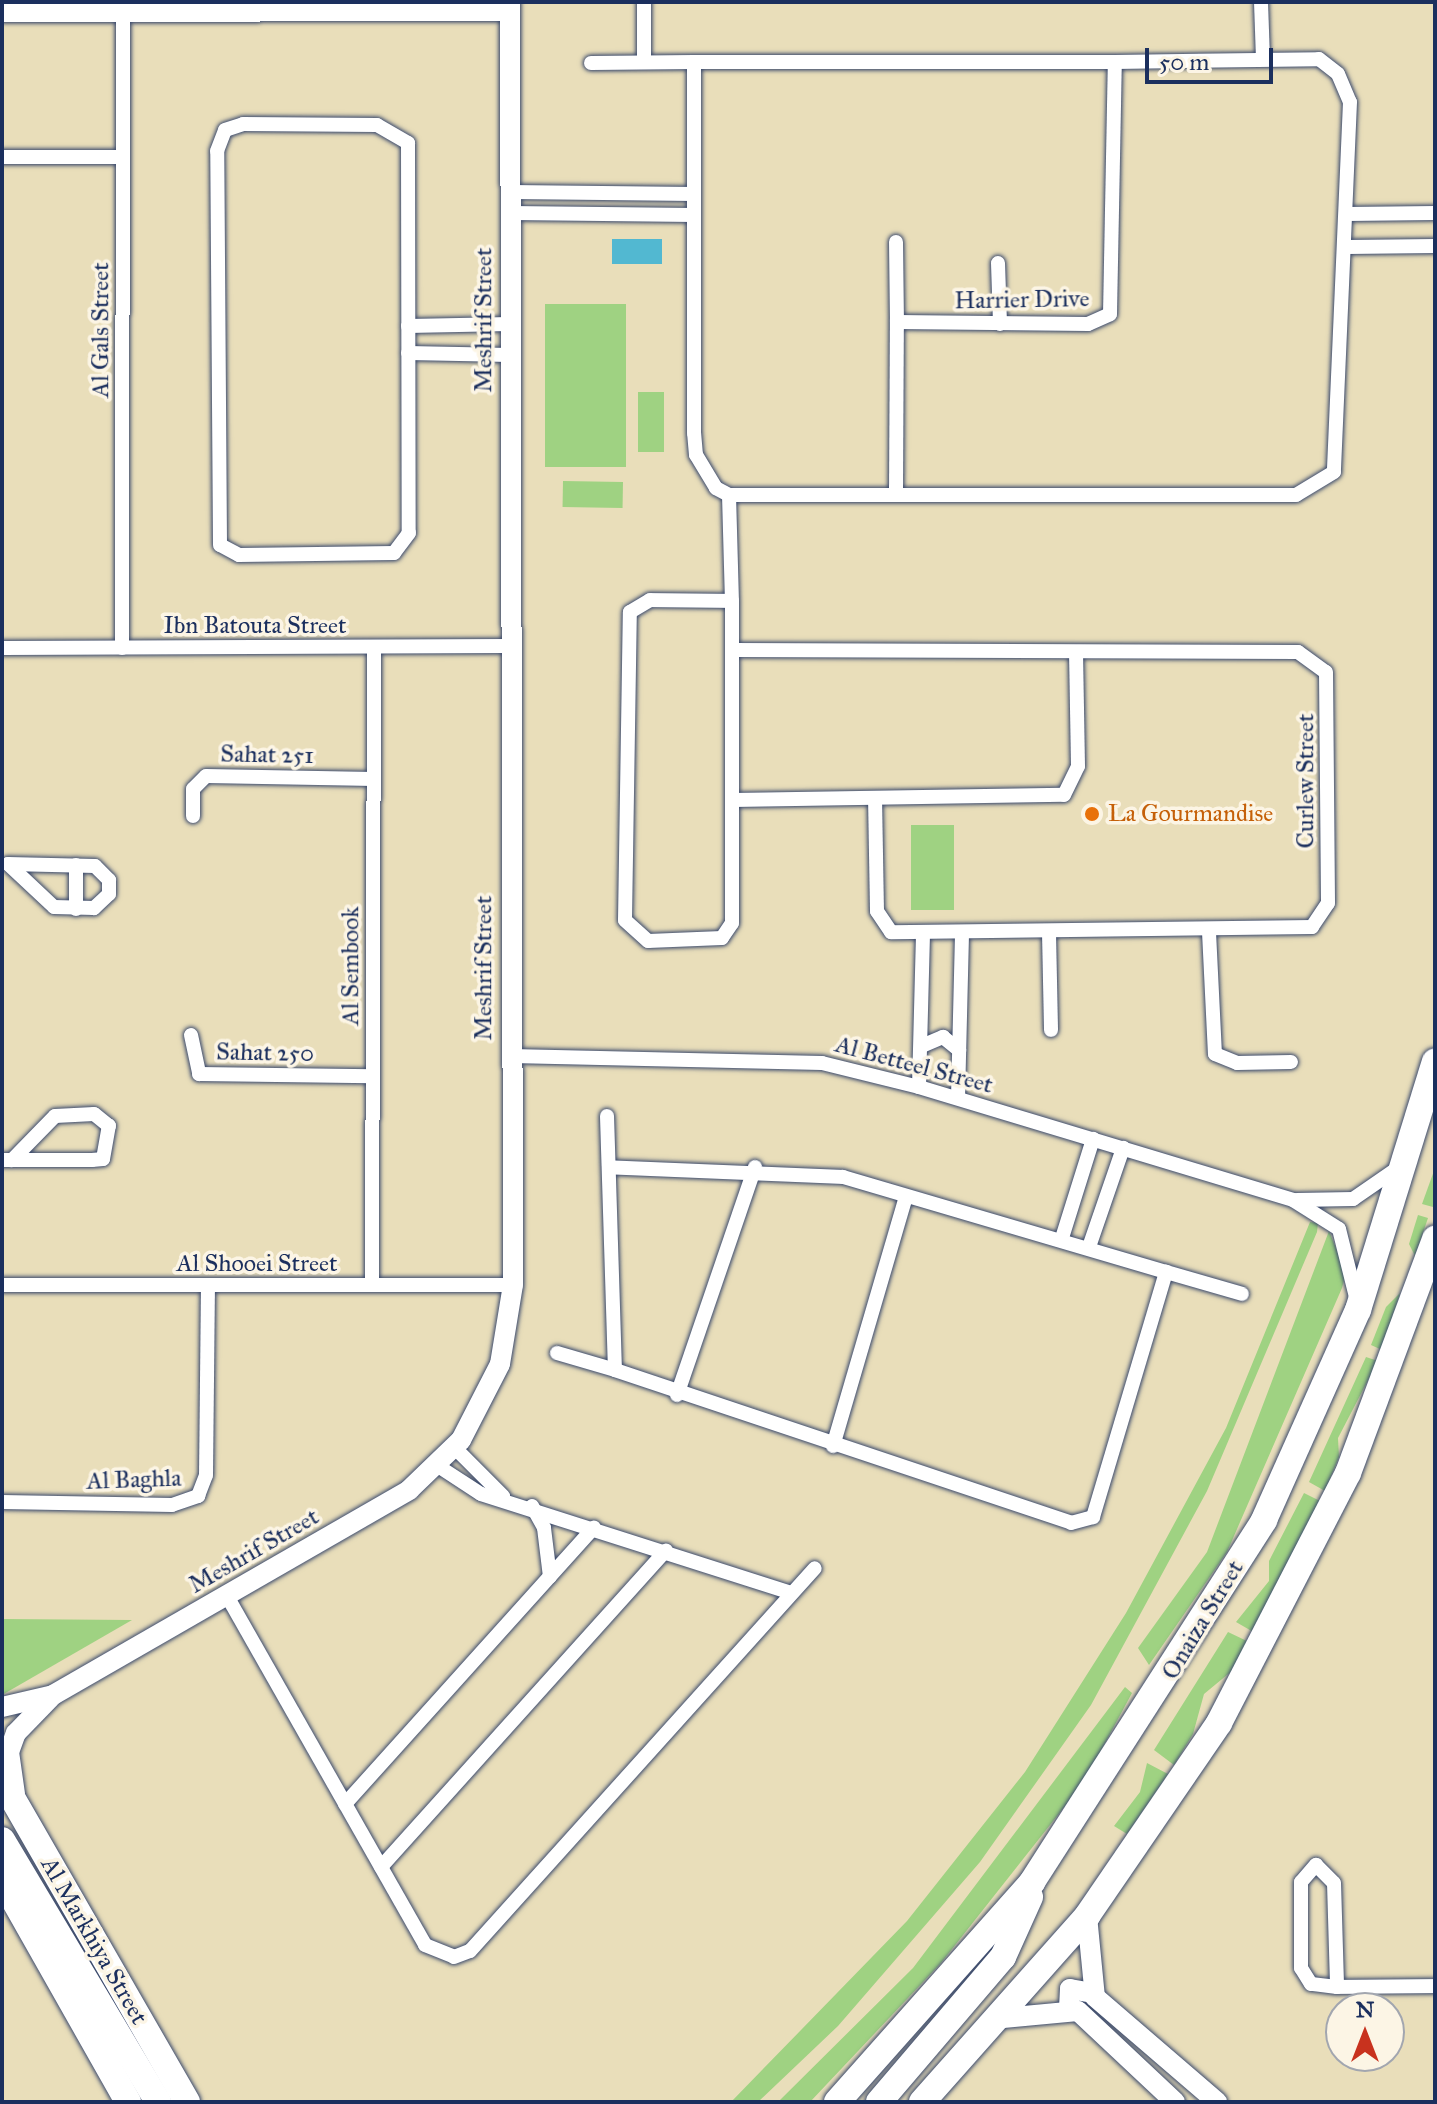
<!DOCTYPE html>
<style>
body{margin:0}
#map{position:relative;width:1437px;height:2104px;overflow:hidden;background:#e9deba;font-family:"IM FELL Great Primer",serif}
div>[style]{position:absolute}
.green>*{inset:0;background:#9fd282;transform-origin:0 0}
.water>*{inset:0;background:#52b8d1;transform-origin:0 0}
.roads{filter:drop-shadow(0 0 2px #3a496c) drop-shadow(0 0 2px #3a496c)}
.street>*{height:14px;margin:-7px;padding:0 7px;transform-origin:7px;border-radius:7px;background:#fff}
.secondary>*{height:20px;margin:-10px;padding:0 10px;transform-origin:10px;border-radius:10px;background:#fff}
.highway>*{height:26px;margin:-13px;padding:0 13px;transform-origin:13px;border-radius:13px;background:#fff}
.dots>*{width:22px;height:22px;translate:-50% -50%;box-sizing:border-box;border:4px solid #fcf5e5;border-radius:50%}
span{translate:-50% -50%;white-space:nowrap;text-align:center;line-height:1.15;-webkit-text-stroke:7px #fcf5e5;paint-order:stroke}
.street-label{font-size:24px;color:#1b2f5e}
.food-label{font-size:24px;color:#c56008}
.left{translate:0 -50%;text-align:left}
.frame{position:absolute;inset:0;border:4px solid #1b2f5e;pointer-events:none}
.north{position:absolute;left:1325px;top:1992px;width:80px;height:80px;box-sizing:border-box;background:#fcf5e5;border:2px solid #a2a6af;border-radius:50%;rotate:0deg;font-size:22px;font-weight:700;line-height:32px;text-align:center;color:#1b2f5e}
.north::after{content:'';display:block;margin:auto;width:28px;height:36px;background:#c8321e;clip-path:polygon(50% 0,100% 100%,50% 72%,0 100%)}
.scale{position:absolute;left:1145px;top:48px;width:128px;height:36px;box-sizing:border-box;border:4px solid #1b2f5e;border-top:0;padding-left:10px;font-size:24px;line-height:28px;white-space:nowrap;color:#1b2f5e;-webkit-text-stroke:6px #fcf5e5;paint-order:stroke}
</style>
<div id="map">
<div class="green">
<div style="left:545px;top:304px;width:81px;height:163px"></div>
<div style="left:638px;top:392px;width:26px;height:60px"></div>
<div style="left:563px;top:481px;width:60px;height:26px;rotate:1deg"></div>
<div style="left:911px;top:825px;width:43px;height:85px"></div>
<div style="clip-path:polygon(1435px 1168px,1435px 1200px,1433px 1207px,1422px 1204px)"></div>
<div style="clip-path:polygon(1418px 1215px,1428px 1218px,1415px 1256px,1409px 1244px)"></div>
<div style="clip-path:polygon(1310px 1222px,1318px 1223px,1317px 1232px,1207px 1491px,1091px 1705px,980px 1862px,838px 2026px,758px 2102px,731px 2102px,907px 1921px,1025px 1772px,1126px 1613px,1226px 1428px)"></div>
<div style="clip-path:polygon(1329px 1231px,1346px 1273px,1342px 1288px,1227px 1552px,1149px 1665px,1138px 1648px,1207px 1552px)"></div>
<div style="clip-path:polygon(1400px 1293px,1382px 1350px,1371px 1345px,1386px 1307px)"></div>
<div style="clip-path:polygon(1366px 1357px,1378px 1361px,1338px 1438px,1339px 1457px,1325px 1491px,1309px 1482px)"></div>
<div style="clip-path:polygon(1304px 1493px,1320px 1501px,1255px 1633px,1236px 1622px,1269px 1581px,1269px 1561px)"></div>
<div style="clip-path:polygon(2px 1619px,132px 1620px,2px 1695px)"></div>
<div style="clip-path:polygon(1228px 1632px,1249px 1642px,1233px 1670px,1204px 1694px,1193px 1734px,1174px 1765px,1154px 1750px)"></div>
<div style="clip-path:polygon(1125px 1687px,1132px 1693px,1084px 1782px,941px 1963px,810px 2102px,778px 2102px,913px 1968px)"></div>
<div style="clip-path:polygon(1147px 1763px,1168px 1774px,1127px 1834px,1114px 1826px,1140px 1792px)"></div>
</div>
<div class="water">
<div style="left:612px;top:239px;width:50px;height:25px"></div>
</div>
<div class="roads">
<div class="street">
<div style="left:1261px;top:2px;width:57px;rotate:88deg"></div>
<div style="left:644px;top:62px;width:60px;rotate:-90deg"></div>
<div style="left:591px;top:63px;width:103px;rotate:-0.6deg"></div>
<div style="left:694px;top:62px;width:421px"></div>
<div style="left:1115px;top:62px;width:204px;rotate:-0.8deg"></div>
<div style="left:1319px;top:59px;width:24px;rotate:38deg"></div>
<div style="left:1338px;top:74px;width:30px;rotate:67deg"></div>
<div style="left:1350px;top:102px;width:370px;rotate:92.5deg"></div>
<div style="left:1334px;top:472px;width:44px;rotate:148.8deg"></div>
<div style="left:1296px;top:495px;width:567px;rotate:180deg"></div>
<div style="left:729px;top:495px;width:15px;rotate:-152deg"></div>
<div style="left:716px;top:488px;width:39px;rotate:-121deg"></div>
<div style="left:696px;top:455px;width:22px;rotate:-95deg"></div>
<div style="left:694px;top:433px;width:371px;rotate:-90deg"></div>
<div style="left:243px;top:124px;width:134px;rotate:0.4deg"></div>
<div style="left:377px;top:125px;width:36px;rotate:30deg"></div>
<div style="left:408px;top:143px;width:390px;rotate:89.9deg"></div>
<div style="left:409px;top:533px;width:25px;rotate:127deg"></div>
<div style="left:394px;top:553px;width:155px;rotate:179.3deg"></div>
<div style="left:239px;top:555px;width:21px;rotate:-152deg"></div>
<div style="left:220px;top:545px;width:394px;rotate:-90.4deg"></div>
<div style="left:217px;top:151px;width:22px;rotate:-69deg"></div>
<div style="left:225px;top:130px;width:19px;rotate:-18deg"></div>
<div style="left:2px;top:157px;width:121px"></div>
<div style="left:511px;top:192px;width:183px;rotate:0.6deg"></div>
<div style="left:511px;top:213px;width:183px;rotate:0.6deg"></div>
<div style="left:1347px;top:214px;width:88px;rotate:-0.7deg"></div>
<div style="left:896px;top:242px;width:80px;rotate:89.3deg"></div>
<div style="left:1347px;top:247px;width:88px;rotate:-0.7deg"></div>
<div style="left:998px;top:263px;width:61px;rotate:88.1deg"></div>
<div style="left:408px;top:326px;width:102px;rotate:-1.1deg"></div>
<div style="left:408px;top:353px;width:102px;rotate:1.1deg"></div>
<div style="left:896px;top:492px;width:170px;rotate:-89.7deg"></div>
<div style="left:897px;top:322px;width:191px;rotate:0.6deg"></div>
<div style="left:1088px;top:324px;width:24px;rotate:-24deg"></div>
<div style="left:1110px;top:314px;width:252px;rotate:-88.9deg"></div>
<div style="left:729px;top:495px;width:106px;rotate:88.4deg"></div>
<div style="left:732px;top:601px;width:322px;rotate:90deg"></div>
<div style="left:732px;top:923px;width:18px;rotate:124deg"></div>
<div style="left:722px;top:938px;width:74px;rotate:177.7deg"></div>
<div style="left:648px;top:941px;width:31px;rotate:-138deg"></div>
<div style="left:625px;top:920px;width:308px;rotate:-89.1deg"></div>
<div style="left:630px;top:612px;width:23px;rotate:-31deg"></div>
<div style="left:650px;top:600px;width:82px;rotate:0.7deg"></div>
<div style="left:2px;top:648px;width:506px;rotate:-0.23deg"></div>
<div style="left:122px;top:648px;width:637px;rotate:-89.91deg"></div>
<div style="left:732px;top:650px;width:566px;rotate:0.2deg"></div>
<div style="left:1298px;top:652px;width:34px;rotate:36deg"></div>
<div style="left:1326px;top:672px;width:231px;rotate:89.5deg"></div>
<div style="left:1328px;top:903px;width:29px;rotate:124deg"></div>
<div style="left:1312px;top:927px;width:421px;rotate:179.3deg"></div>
<div style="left:891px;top:932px;width:25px;rotate:-124deg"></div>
<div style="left:877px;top:911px;width:112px;rotate:-91deg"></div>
<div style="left:733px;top:800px;width:331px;rotate:-0.9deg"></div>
<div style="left:1064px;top:795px;width:32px;rotate:-64deg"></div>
<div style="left:1078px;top:766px;width:114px;rotate:-91deg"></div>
<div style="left:193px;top:816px;width:27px;rotate:-90deg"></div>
<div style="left:193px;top:789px;width:18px;rotate:-45deg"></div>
<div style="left:206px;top:776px;width:168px;rotate:1deg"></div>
<div style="left:8px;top:864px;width:87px;rotate:1.3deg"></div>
<div style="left:95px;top:866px;width:20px;rotate:45deg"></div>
<div style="left:109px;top:880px;width:14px;rotate:90deg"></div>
<div style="left:109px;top:894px;width:21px;rotate:137deg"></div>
<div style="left:94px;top:908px;width:40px;rotate:-178.6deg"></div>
<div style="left:54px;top:907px;width:63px;rotate:-136.9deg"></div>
<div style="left:76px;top:865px;width:44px;rotate:90deg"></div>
<div style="left:1209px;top:932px;width:122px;rotate:87.2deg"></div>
<div style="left:1215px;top:1054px;width:24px;rotate:22deg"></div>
<div style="left:1237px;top:1063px;width:54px;rotate:-1.1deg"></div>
<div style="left:1049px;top:933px;width:97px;rotate:88.8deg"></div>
<div style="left:191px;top:1035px;width:40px;rotate:78deg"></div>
<div style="left:199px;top:1074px;width:174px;rotate:0.7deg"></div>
<div style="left:924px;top:1045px;width:21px;rotate:-23deg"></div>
<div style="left:943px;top:1037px;width:21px;rotate:39deg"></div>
<div style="left:511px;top:1056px;width:311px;rotate:1.3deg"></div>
<div style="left:822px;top:1063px;width:100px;rotate:13.9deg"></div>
<div style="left:919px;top:1087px;width:391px;rotate:16.8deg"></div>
<div style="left:1293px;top:1200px;width:54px;rotate:32.2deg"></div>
<div style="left:1339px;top:1229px;width:70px;rotate:76deg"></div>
<div style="left:919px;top:1087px;width:152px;rotate:-88.5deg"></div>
<div style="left:958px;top:1098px;width:164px;rotate:-88.6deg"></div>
<div style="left:607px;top:1116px;width:254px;rotate:88.2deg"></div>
<div style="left:615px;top:1370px;width:481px;rotate:18.5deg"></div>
<div style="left:1071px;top:1523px;width:23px;rotate:-15deg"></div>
<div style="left:1093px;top:1517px;width:256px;rotate:-73.4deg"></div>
<div style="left:1166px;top:1272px;width:337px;rotate:-163.6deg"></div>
<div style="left:843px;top:1177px;width:234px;rotate:-177.6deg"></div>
<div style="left:2px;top:1160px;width:90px"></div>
<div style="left:92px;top:1160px;width:11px;rotate:-5deg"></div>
<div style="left:103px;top:1159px;width:34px;rotate:-80deg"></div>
<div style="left:109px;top:1126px;width:19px;rotate:-141deg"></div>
<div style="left:94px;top:1114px;width:39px;rotate:177deg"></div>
<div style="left:55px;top:1116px;width:62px;rotate:134.3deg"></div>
<div style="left:1297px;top:1200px;width:56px;rotate:-1deg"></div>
<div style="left:1353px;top:1199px;width:55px;rotate:-34.6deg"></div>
<div style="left:1062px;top:1238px;width:104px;rotate:-72.6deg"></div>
<div style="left:1089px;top:1247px;width:105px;rotate:-71deg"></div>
<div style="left:1166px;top:1272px;width:79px;rotate:16.1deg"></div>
<div style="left:2px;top:1285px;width:511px"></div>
<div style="left:372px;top:1285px;width:638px;rotate:-89.82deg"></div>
<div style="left:557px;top:1353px;width:60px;rotate:16.3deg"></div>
<div style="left:677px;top:1395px;width:241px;rotate:-71.1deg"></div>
<div style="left:833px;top:1446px;width:259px;rotate:-73.7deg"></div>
<div style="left:455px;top:1448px;width:68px;rotate:45deg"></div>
<div style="left:438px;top:1466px;width:51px;rotate:33.1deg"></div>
<div style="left:481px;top:1494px;width:323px;rotate:17.7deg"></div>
<div style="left:2px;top:1502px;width:170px;rotate:1deg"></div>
<div style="left:172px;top:1505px;width:28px;rotate:-19deg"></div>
<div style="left:198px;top:1496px;width:22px;rotate:-69deg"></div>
<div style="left:206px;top:1475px;width:189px;rotate:-89.4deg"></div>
<div style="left:532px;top:1506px;width:25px;rotate:61deg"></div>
<div style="left:544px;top:1528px;width:49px;rotate:83deg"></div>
<div style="left:227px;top:1596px;width:401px;rotate:60.4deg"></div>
<div style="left:425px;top:1945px;width:31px;rotate:22deg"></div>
<div style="left:454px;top:1957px;width:17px;rotate:-21deg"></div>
<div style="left:470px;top:1951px;width:515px;rotate:-47.99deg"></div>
<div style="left:345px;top:1804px;width:372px;rotate:-48deg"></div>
<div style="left:1316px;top:1865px;width:25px;rotate:45deg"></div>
<div style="left:1334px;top:1883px;width:104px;rotate:88.3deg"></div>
<div style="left:1337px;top:1987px;width:26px;rotate:-173deg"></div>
<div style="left:1311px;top:1984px;width:19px;rotate:-122deg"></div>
<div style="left:1301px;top:1968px;width:86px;rotate:-90deg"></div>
<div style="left:1301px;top:1882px;width:23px;rotate:-49deg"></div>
<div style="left:381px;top:1867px;width:426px;rotate:-48deg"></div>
<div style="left:1337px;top:1987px;width:98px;rotate:-0.6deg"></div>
</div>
<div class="secondary">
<div style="left:2px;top:12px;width:508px;rotate:-0.11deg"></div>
<div style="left:2px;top:1707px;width:52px;rotate:-13.2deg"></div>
<div style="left:53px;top:1695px;width:411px;rotate:-29.9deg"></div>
<div style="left:409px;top:1490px;width:72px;rotate:-43.9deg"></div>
<div style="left:461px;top:1440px;width:85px;rotate:-62.8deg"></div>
<div style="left:500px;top:1364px;width:80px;rotate:-80.7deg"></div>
<div style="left:513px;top:1285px;width:1283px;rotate:-90.13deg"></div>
<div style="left:15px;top:1794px;width:42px;rotate:-98.1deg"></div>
<div style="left:9px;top:1752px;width:20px;rotate:-70deg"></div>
<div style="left:16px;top:1733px;width:49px;rotate:-45.8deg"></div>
<div style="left:1087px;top:1916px;width:81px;rotate:84.4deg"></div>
<div style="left:1095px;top:1997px;width:161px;rotate:40.7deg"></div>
<div style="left:1069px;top:2008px;width:19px;rotate:-87deg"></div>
<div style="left:1070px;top:1989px;width:23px;rotate:10deg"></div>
<div style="left:1003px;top:2018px;width:75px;rotate:-5.3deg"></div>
<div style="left:1078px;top:2011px;width:133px;rotate:43.2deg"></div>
</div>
<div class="highway">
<div style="left:2px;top:1780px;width:371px;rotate:60.1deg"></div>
<div style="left:2px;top:1840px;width:305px;rotate:59.2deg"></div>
<div style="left:2px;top:1879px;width:256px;rotate:60.5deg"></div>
<div style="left:837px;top:2102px;width:294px;rotate:-48.4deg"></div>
<div style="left:1032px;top:1882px;width:430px;rotate:-57.3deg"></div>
<div style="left:1264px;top:1520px;width:230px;rotate:-65.9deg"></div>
<div style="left:1358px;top:1310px;width:260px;rotate:-72.8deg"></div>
<div style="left:879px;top:2102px;width:191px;rotate:-49.5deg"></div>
<div style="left:1003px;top:1957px;width:66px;rotate:-65.8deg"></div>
<div style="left:922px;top:2102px;width:249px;rotate:-48.4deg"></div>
<div style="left:1087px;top:1916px;width:234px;rotate:-55.6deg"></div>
<div style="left:1219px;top:1723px;width:281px;rotate:-62.7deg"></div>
<div style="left:1348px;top:1473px;width:250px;rotate:-69.6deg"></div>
</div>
</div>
<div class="dots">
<div style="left:1092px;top:814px;background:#e8710a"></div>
</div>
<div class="street-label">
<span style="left:1022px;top:300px;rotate:-1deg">Harrier Drive</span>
<span style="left:484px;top:320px;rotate:-90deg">Meshrif Street</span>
<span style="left:101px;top:330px;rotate:-90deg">Al Gals Street</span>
<span style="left:255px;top:626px">Ibn Batouta Street</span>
<span style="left:267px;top:755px;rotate:1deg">Sahat 251</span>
<span style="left:1306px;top:781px;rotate:-90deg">Curlew Street</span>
<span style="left:351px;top:966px;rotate:-90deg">Al Sembook</span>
<span style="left:484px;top:968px;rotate:-90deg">Meshrif Street</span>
<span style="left:265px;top:1053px;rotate:1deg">Sahat 250</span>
<span style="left:914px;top:1065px;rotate:15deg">Al Betteel Street</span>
<span style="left:257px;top:1264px">Al Shooei Street</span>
<span style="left:134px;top:1480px;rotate:-2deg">Al Baghla</span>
<span style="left:254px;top:1551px;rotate:-30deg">Meshrif Street</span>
<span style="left:1203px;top:1620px;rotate:-59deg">Onaiza Street</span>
<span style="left:94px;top:1941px;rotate:60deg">Al Markhiya Street</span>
</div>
<div class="food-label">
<span class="left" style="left:1108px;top:814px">La Gourmandise</span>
</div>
<div class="frame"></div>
<div class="north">N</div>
<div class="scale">50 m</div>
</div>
